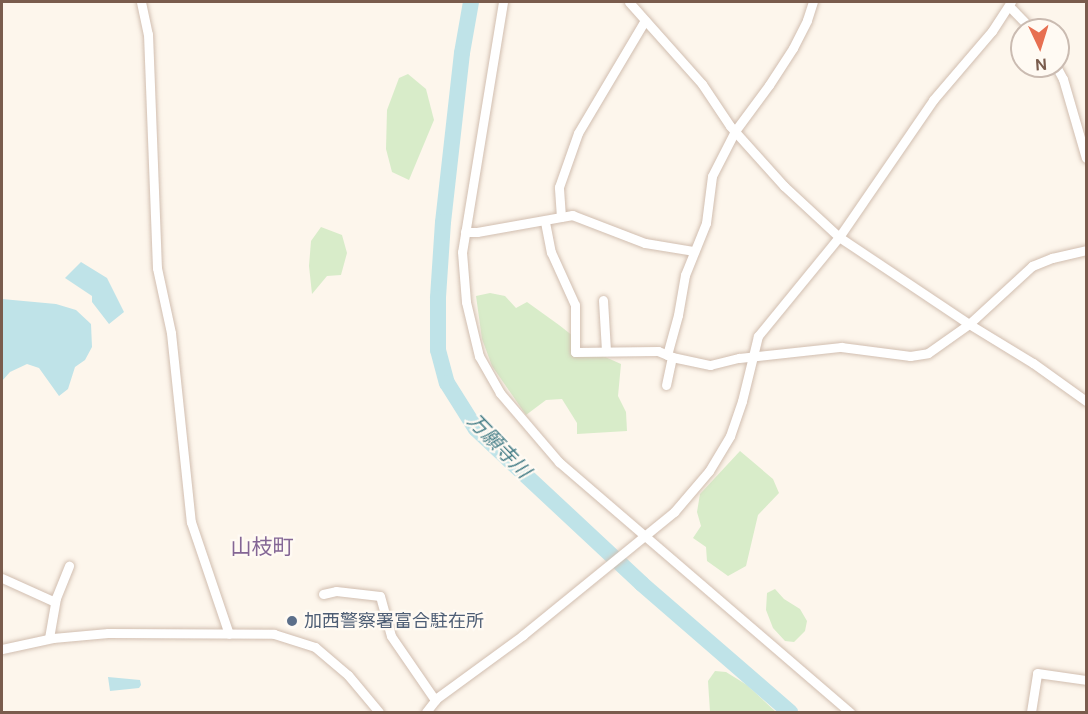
<!DOCTYPE html>
<meta charset="utf-8">
<style>
body{margin:0}
#map{position:relative;width:1088px;height:714px;overflow:hidden;background:#fdf6ec;font-family:"DM Sans","Noto Sans JP",sans-serif}
div>[style]{position:absolute}
.green>*{inset:0;background:#d8ecc9}
.water>*{inset:0;background:#bfe3e8}
.river>*{height:16px;margin:-8px;padding:0 8px;transform-origin:8px;border-radius:8px;background:#bfe3e8}
.roads{filter:drop-shadow(0 0 2px #d1beb0) drop-shadow(0 0 2px #d1beb0)}
.minor>*{height:9px;margin:-4.5px;padding:0 4.5px;transform-origin:4.5px;border-radius:4.5px;background:#fff}
.dots>*{width:16px;height:16px;translate:-50% -50%;box-sizing:border-box;border:3px solid #fffaf3;border-radius:50%}
span{translate:-50% -50%;white-space:nowrap;text-align:center;line-height:1.15;-webkit-text-stroke:4.5px #fffaf3;paint-order:stroke}
.service-label{font-size:18px;color:#4e5e75}
.left{translate:0 -50%;text-align:left}
.water-label{font-size:20px;color:#437c86;font-style:italic}
.quarter-label{font-size:21px;color:#846695}
.frame{position:absolute;inset:0;border:3px solid #7a5c4d;pointer-events:none}
.north{position:absolute;left:1010px;top:18px;width:60px;height:60px;box-sizing:border-box;background:#fffaf3;border:2px solid #cabbb1;border-radius:50%;rotate:176deg;font-size:16px;font-weight:700;line-height:24px;text-align:center;color:#7a5c4d}
.north::after{content:'';display:block;margin:auto;width:21px;height:27px;background:#e76f51;clip-path:polygon(50% 0,100% 100%,50% 72%,0 100%)}
</style>
<div id="map">
<div class="green">
<div style="clip-path:polygon(408px 74px,426px 89px,434px 120px,409px 180px,392px 172px,386px 149px,387px 110px,399px 78px)"></div>
<div style="clip-path:polygon(321px 227px,342px 235px,347px 253px,341px 275px,327px 276px,312px 294px,309px 266px,311px 241px)"></div>
<div style="clip-path:polygon(490px 293px,505px 296px,516px 308px,527px 302px,559px 325px,573px 336px,572px 356px,603px 356px,621px 364px,618px 396px,626px 412px,627px 431px,577px 434px,577px 423px,562px 399px,546px 400px,526px 415px,492px 366px,482px 339px,476px 296px)"></div>
<div style="clip-path:polygon(740px 451px,773px 479px,779px 493px,758px 515px,746px 566px,728px 576px,707px 561px,706px 547px,693px 538px,701px 526px,697px 512px,700px 494px)"></div>
<div style="clip-path:polygon(775px 589px,784px 599px,800px 609px,807px 621px,805px 631px,794px 642px,785px 641px,773px 628px,766px 610px,767px 593px)"></div>
<div style="clip-path:polygon(715px 671px,726px 672px,747px 685px,776px 712px,710px 712px,708px 681px)"></div>
</div>
<div class="water">
<div style="clip-path:polygon(81px 262px,107px 278px,124px 312px,109px 324px,92px 302px,92px 296px,65px 278px)"></div>
<div style="clip-path:polygon(2px 299px,56px 304px,76px 310px,91px 324px,92px 347px,85px 360px,75px 367px,68px 389px,59px 396px,39px 368px,27px 364px,10px 372px,2px 381px)"></div>
<div style="clip-path:polygon(108px 677px,140px 680px,141px 685px,139px 688px,110px 691px)"></div>
</div>
<div class="river">
<div style="left:471px;top:2px;width:52px;rotate:100deg"></div>
<div style="left:462px;top:53px;width:170px;rotate:96.4deg"></div>
<div style="left:443px;top:222px;width:76px;rotate:93.8deg"></div>
<div style="left:438px;top:298px;width:52px;rotate:90deg"></div>
<div style="left:438px;top:350px;width:34px;rotate:75deg"></div>
<div style="left:447px;top:383px;width:54px;rotate:57.8deg"></div>
<div style="left:476px;top:429px;width:227px;rotate:43deg"></div>
<div style="left:642px;top:584px;width:196px;rotate:40.9deg"></div>
</div>
<div class="roads">
<div class="minor">
<div style="left:141px;top:2px;width:33px;rotate:78deg"></div>
<div style="left:148px;top:34px;width:234px;rotate:87.8deg"></div>
<div style="left:157px;top:268px;width:66px;rotate:77.8deg"></div>
<div style="left:171px;top:333px;width:190px;rotate:84deg"></div>
<div style="left:191px;top:522px;width:118px;rotate:71.3deg"></div>
<div style="left:503px;top:2px;width:253px;rotate:99.3deg"></div>
<div style="left:462px;top:252px;width:50px;rotate:85.4deg"></div>
<div style="left:466px;top:302px;width:56px;rotate:76.5deg"></div>
<div style="left:479px;top:356px;width:43px;rotate:60.4deg"></div>
<div style="left:500px;top:393px;width:91px;rotate:49.5deg"></div>
<div style="left:559px;top:462px;width:384px;rotate:40.7deg"></div>
<div style="left:629px;top:2px;width:110px;rotate:48.3deg"></div>
<div style="left:702px;top:84px;width:50px;rotate:56.3deg"></div>
<div style="left:730px;top:126px;width:81px;rotate:48deg"></div>
<div style="left:784px;top:186px;width:75px;rotate:42.8deg"></div>
<div style="left:839px;top:237px;width:156px;rotate:33.8deg"></div>
<div style="left:969px;top:324px;width:75px;rotate:31.4deg"></div>
<div style="left:1033px;top:363px;width:65px;rotate:35.6deg"></div>
<div style="left:1009px;top:6px;width:33px;rotate:46deg"></div>
<div style="left:1056px;top:66px;width:15px;rotate:62deg"></div>
<div style="left:1063px;top:79px;width:82px;rotate:73.8deg"></div>
<div style="left:561px;top:217px;width:30px;rotate:-94deg"></div>
<div style="left:559px;top:187px;width:57px;rotate:-70.6deg"></div>
<div style="left:578px;top:133px;width:131px;rotate:-59.3deg"></div>
<div style="left:545px;top:222px;width:31px;rotate:79deg"></div>
<div style="left:551px;top:252px;width:58px;rotate:65.6deg"></div>
<div style="left:575px;top:305px;width:47px;rotate:90deg"></div>
<div style="left:575px;top:352px;width:83px;rotate:-0.7deg"></div>
<div style="left:658px;top:351px;width:15px;rotate:23deg"></div>
<div style="left:672px;top:357px;width:39px;rotate:12deg"></div>
<div style="left:710px;top:365px;width:30px;rotate:-14deg"></div>
<div style="left:739px;top:358px;width:103px;rotate:-6.2deg"></div>
<div style="left:841px;top:347px;width:70px;rotate:7.4deg"></div>
<div style="left:910px;top:356px;width:18px;rotate:-9deg"></div>
<div style="left:928px;top:353px;width:50px;rotate:-35.3deg"></div>
<div style="left:969px;top:324px;width:86px;rotate:-42.6deg"></div>
<div style="left:1032px;top:266px;width:22px;rotate:-22deg"></div>
<div style="left:1052px;top:258px;width:35px;rotate:-13deg"></div>
<div style="left:465px;top:232px;width:12px"></div>
<div style="left:477px;top:232px;width:97px;rotate:-10.1deg"></div>
<div style="left:572px;top:215px;width:78px;rotate:21deg"></div>
<div style="left:645px;top:243px;width:50px;rotate:9.3deg"></div>
<div style="left:603px;top:300px;width:51px;rotate:86.6deg"></div>
<div style="left:667px;top:355px;width:41px;rotate:-74.6deg"></div>
<div style="left:678px;top:315px;width:41px;rotate:-80.1deg"></div>
<div style="left:685px;top:275px;width:56px;rotate:-68deg"></div>
<div style="left:706px;top:223px;width:47px;rotate:-82.7deg"></div>
<div style="left:712px;top:176px;width:51px;rotate:-62.9deg"></div>
<div style="left:735px;top:131px;width:57px;rotate:-53.5deg"></div>
<div style="left:769px;top:85px;width:44px;rotate:-57deg"></div>
<div style="left:793px;top:48px;width:31px;rotate:-63deg"></div>
<div style="left:807px;top:20px;width:19px;rotate:-72deg"></div>
<div style="left:666px;top:385px;width:29px;rotate:-78deg"></div>
<div style="left:2px;top:578px;width:58px;rotate:24.4deg"></div>
<div style="left:323px;top:594px;width:13px;rotate:-13deg"></div>
<div style="left:336px;top:591px;width:44px;rotate:6.5deg"></div>
<div style="left:380px;top:596px;width:41px;rotate:74.6deg"></div>
<div style="left:391px;top:636px;width:78px;rotate:55.5deg"></div>
<div style="left:49px;top:638px;width:41px;rotate:-80.1deg"></div>
<div style="left:56px;top:598px;width:35px;rotate:-68deg"></div>
<div style="left:2px;top:649px;width:52px;rotate:-12.2deg"></div>
<div style="left:53px;top:638px;width:55px;rotate:-5.2deg"></div>
<div style="left:108px;top:633px;width:166px;rotate:0.3deg"></div>
<div style="left:274px;top:634px;width:43px;rotate:17.6deg"></div>
<div style="left:315px;top:647px;width:43px;rotate:40.3deg"></div>
<div style="left:348px;top:675px;width:48px;rotate:50deg"></div>
<div style="left:426px;top:712px;width:18px;rotate:-52deg"></div>
<div style="left:437px;top:698px;width:107px;rotate:-36.2deg"></div>
<div style="left:523px;top:635px;width:195px;rotate:-39.2deg"></div>
<div style="left:674px;top:512px;width:54px;rotate:-49.5deg"></div>
<div style="left:709px;top:471px;width:41px;rotate:-59deg"></div>
<div style="left:730px;top:436px;width:37px;rotate:-71deg"></div>
<div style="left:742px;top:401px;width:67px;rotate:-76.2deg"></div>
<div style="left:758px;top:336px;width:128px;rotate:-50.7deg"></div>
<div style="left:839px;top:237px;width:166px;rotate:-55.5deg"></div>
<div style="left:933px;top:100px;width:91px;rotate:-49.5deg"></div>
<div style="left:992px;top:31px;width:35px;rotate:-57deg"></div>
<div style="left:1031px;top:712px;width:39px;rotate:-81deg"></div>
<div style="left:1037px;top:673px;width:49px;rotate:8.1deg"></div>
</div>
</div>
<div class="dots">
<div style="left:292px;top:621px;background:#5c6f8a"></div>
</div>
<div class="service-label">
<span class="left" style="left:304px;top:621px">加西警察署富合駐在所</span>
</div>
<div class="water-label">
<span style="left:499px;top:446px;rotate:46deg">万願寺川</span>
</div>
<div class="quarter-label">
<span style="left:262px;top:547px">山枝町</span>
</div>
<div class="frame"></div>
<div class="north">N</div>
</div>
